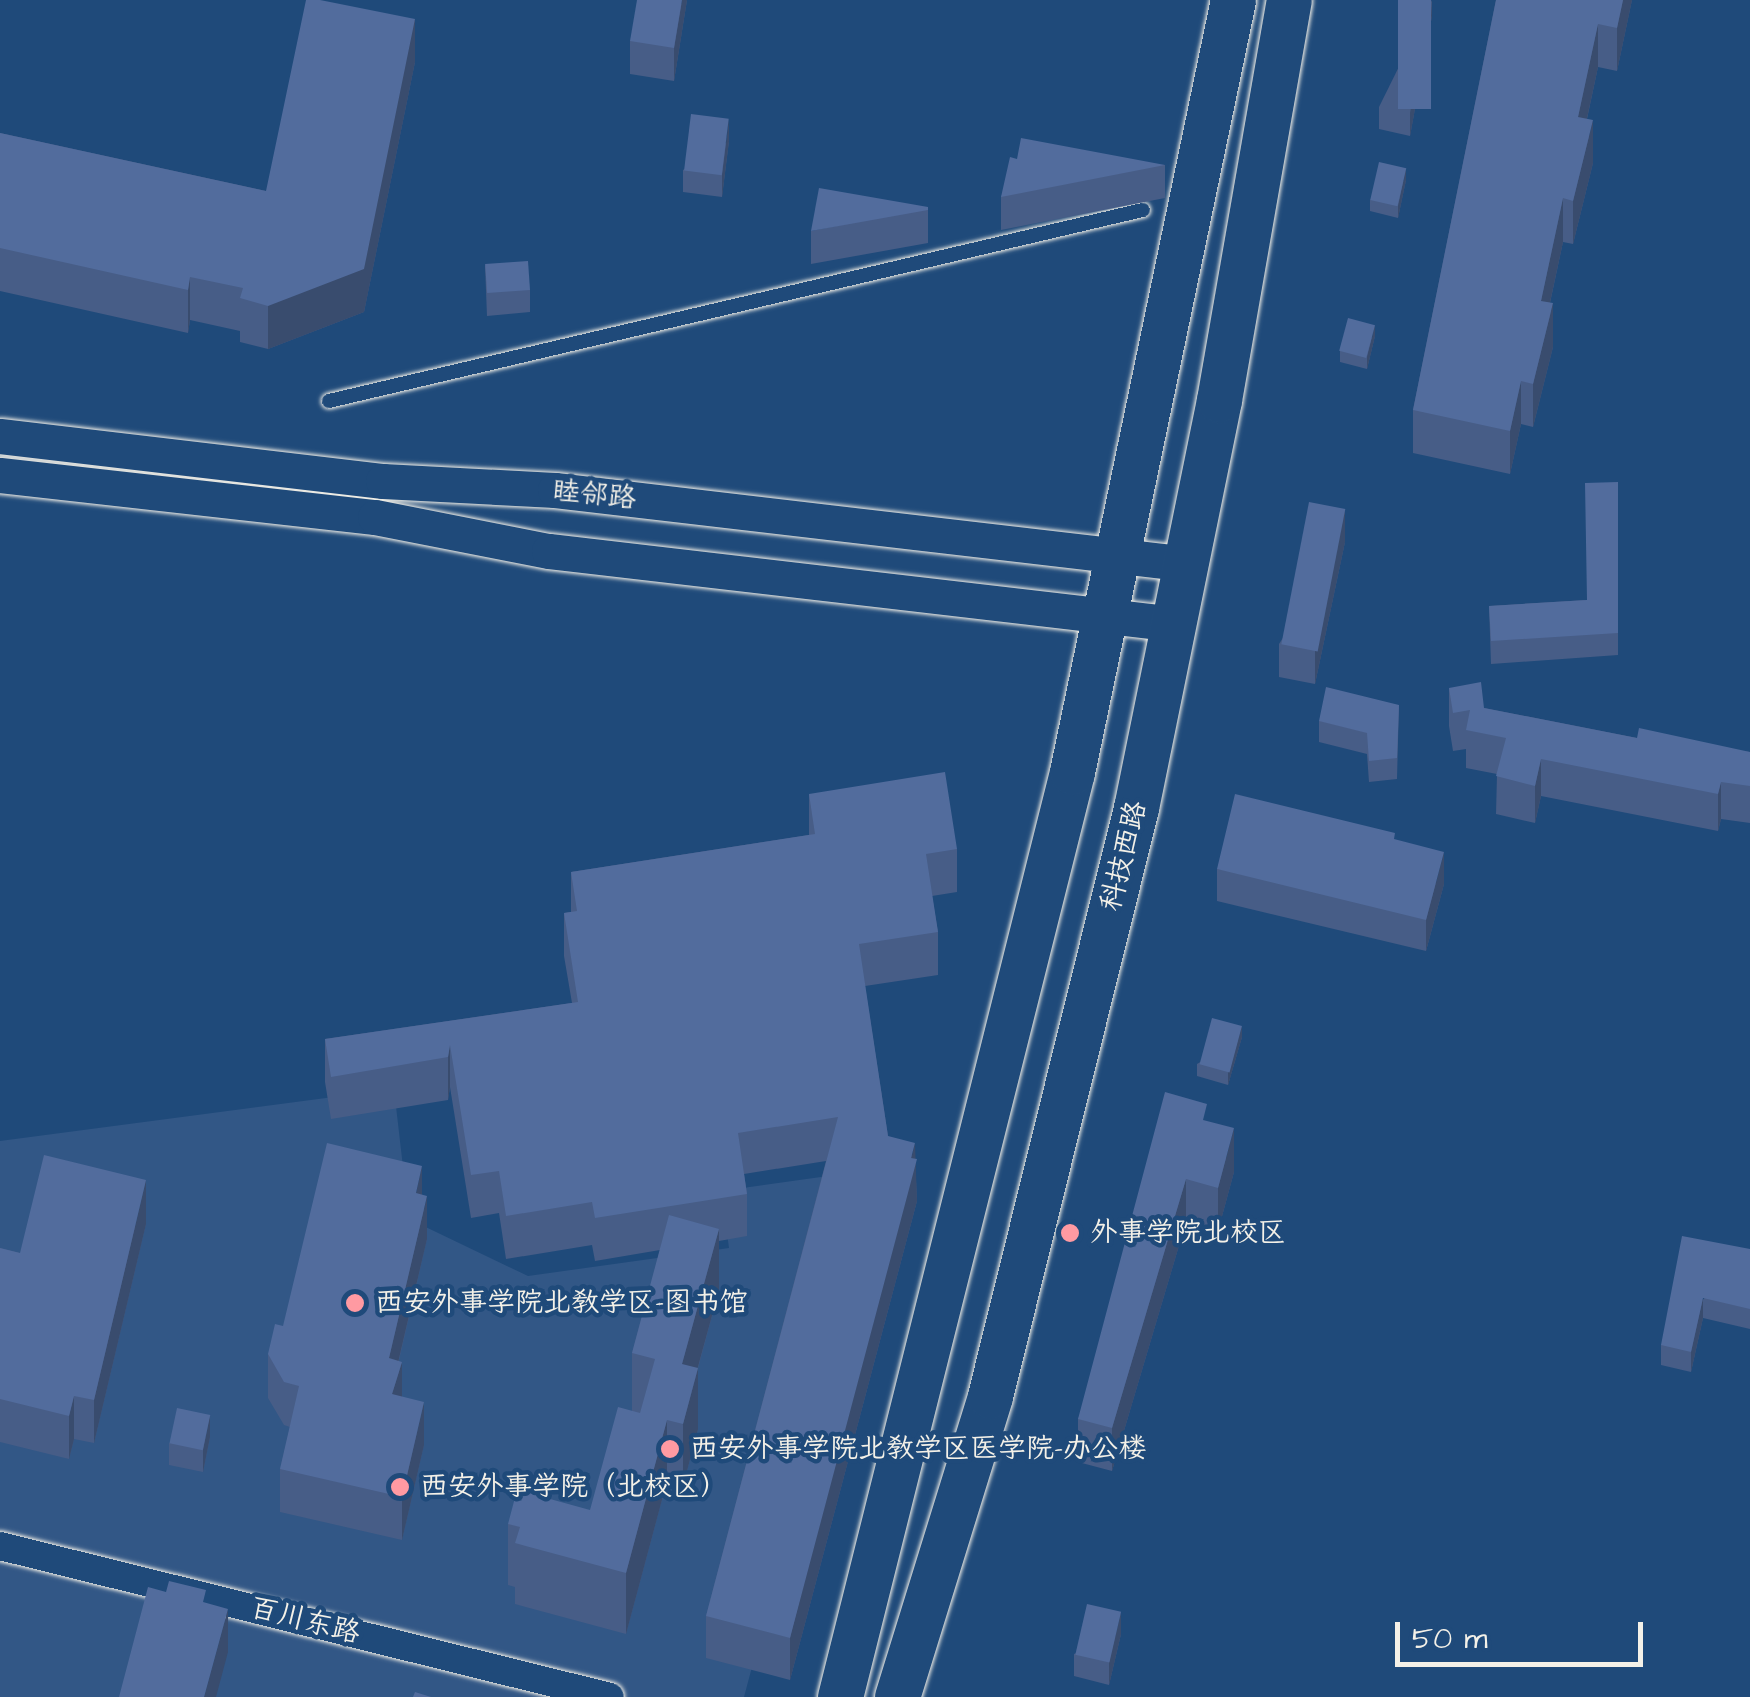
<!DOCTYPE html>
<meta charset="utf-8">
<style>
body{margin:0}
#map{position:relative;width:1750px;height:1697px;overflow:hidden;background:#1f4a7a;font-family:"Architects Daughter","LXGW WenKai TC",sans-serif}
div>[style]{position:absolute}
.built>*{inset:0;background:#325786}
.roads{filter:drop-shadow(0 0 2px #f4f1e8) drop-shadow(0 0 2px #f4f1e8)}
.service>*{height:14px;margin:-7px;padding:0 7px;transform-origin:7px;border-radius:7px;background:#1f4a7a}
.minor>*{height:28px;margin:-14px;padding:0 14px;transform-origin:14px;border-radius:14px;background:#1f4a7a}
.tertiary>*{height:35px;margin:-17.5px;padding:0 17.5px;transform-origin:17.5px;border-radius:17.5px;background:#1f4a7a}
.primary>*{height:45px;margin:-22.5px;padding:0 22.5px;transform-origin:22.5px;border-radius:22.5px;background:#1f4a7a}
.wall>*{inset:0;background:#475d87}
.shaded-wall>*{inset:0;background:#394c6e}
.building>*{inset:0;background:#526c9d;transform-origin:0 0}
.dots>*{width:28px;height:28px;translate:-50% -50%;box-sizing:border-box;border:5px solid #1f4a7a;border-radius:50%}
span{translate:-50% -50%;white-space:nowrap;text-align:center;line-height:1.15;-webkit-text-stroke:9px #1f4a7a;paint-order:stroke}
.street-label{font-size:28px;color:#f4f1e8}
.poi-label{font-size:28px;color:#f4f1e8}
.left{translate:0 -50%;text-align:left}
.scale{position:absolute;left:1395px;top:1622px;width:248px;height:45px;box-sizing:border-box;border:5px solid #f4f1e8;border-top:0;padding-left:12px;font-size:30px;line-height:35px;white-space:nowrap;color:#f4f1e8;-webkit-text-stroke:8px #1f4a7a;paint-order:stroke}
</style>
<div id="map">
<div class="built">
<div style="clip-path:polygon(394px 1089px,409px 1219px,528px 1276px,729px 1248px,721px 1191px,885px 1168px,744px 1697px,0 1697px,0 1141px)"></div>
</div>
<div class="roads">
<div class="service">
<div style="left:329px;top:401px;width:836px;rotate:-13.21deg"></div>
</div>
<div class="minor">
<div style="left:0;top:1546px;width:628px;rotate:13.9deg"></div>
</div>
<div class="tertiary">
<div style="left:0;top:436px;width:386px;rotate:6.7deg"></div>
<div style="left:383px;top:481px;width:172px;rotate:3deg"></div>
<div style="left:555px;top:490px;width:637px;rotate:6.67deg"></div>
<div style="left:0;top:475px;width:377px;rotate:6.4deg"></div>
<div style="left:375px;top:517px;width:177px;rotate:11.1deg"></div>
<div style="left:549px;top:551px;width:630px;rotate:6.65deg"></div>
</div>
<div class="primary">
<div style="left:840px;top:1697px;width:954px;rotate:-75.92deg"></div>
<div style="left:1072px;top:772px;width:789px;rotate:-78.22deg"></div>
<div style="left:897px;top:1697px;width:315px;rotate:-72.8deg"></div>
<div style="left:990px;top:1396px;width:606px;rotate:-76.06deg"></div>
<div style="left:1136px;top:808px;width:416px;rotate:-78.5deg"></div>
<div style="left:1219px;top:400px;width:406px;rotate:-80.1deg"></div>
</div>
</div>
<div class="wall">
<div style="clip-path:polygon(687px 0,674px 81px,630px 74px,630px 41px)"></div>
<div style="clip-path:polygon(1432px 0,1432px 16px,1410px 136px,1379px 129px,1379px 107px)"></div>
<div style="clip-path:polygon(1496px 0,1632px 0,1617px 71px,1598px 67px,1587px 119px,1593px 163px,1573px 244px,1563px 242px,1550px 303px,1553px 347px,1533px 427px,1521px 424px,1510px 474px,1413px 453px,1413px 410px)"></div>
<div style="clip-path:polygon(415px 62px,364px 312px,268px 349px,240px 342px,240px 331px,190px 320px,188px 333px,0 291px,0 133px,266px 191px)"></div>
<div style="clip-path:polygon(729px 141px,722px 197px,683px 192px,683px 170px)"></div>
<div style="clip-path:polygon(1017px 159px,1165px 165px,1165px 198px,1001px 230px,1001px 197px)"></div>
<div style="clip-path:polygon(1406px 180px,1398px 218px,1370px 211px,1370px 200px)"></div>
<div style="clip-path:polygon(928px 207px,928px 243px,811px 264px,811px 231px)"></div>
<div style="clip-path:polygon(485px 265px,530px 290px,530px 312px,487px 316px)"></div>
<div style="clip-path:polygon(1375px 336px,1367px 369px,1340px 362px,1340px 351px)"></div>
<div style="clip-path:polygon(1618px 482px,1618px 655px,1491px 664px,1489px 606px,1587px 600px)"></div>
<div style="clip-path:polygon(1345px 542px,1315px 684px,1279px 677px,1279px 644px)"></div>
<div style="clip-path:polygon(1449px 688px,1484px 708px,1637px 738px,1750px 752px,1750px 823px,1721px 819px,1718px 831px,1541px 796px,1535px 823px,1496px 814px,1497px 774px,1466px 768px,1466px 749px,1453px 751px,1449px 726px)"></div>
<div style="clip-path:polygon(1399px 705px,1397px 779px,1369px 782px,1367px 754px,1319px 742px,1319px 721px)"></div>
<div style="clip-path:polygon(809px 794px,957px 849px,957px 892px,932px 896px,938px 932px,938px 975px,865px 986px,888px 1136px,915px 1158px,917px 1201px,790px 1680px,706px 1658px,706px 1616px,826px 1161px,744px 1174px,747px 1194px,747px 1236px,719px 1241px,719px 1290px,698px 1368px,698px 1429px,683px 1486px,667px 1481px,626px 1634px,515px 1604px,515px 1587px,508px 1585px,508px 1524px,590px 1510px,632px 1411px,632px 1353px,660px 1250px,595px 1261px,592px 1245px,506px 1259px,499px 1213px,471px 1218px,450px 1087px,448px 1100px,331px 1119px,325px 1082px,325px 1039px,572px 1003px,564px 956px,564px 913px,571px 912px,571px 872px,809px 835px)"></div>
<div style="clip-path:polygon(1217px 869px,1444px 884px,1426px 951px,1217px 901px)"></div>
<div style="clip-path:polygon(1242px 1037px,1228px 1085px,1197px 1076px,1197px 1064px)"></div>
<div style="clip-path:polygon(1207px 1121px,1234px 1172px,1218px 1231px,1186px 1222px,1112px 1471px,1078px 1462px,1078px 1419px)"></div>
<div style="clip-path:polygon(422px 1194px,427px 1239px,399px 1360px,402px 1396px,424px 1445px,402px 1540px,280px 1512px,280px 1469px,290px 1427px,284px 1425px,268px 1398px,268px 1354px,283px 1326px)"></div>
<div style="clip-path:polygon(146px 1224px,94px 1443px,74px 1439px,69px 1459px,0 1442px,0 1248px,20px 1253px)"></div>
<div style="clip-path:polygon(1750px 1249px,1750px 1329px,1703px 1318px,1691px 1372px,1661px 1365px,1661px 1345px)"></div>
<div style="clip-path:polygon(210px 1437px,203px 1472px,169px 1465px,169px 1443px)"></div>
<div style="clip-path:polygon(1121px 1634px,1109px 1685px,1074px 1676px,1074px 1654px)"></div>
</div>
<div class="shaded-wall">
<div style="clip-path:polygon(682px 0,687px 0,674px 81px,674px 48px)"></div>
<div style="clip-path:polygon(1431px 0,1432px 16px,1410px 136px,1410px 113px)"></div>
<div style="clip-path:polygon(1623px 0,1632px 0,1617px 71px,1617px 28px)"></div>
<div style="clip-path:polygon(415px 19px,415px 62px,364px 312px,268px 349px,268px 306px)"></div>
<div style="clip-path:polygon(1598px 24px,1598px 67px,1578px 160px,1578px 117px)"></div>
<div style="clip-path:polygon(729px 119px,729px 141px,722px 197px,722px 175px)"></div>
<div style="clip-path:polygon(1593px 120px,1593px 163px,1573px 244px,1573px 201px)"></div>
<div style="clip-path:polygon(1406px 168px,1406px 180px,1398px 218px,1398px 206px)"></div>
<div style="clip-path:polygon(1563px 198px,1563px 242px,1541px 344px,1541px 301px)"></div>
<div style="clip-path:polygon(190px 277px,190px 320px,188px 333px,188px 290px)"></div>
<div style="clip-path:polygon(1553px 303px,1553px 347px,1533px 427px,1533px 384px)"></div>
<div style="clip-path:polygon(1375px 325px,1375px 336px,1367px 369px,1367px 357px)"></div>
<div style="clip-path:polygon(1521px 381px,1521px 424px,1510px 474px,1510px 431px)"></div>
<div style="clip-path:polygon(1345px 509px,1345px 542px,1315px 684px,1315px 651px)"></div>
<div style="clip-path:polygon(1541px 759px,1541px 796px,1535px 823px,1535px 786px)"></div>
<div style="clip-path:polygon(1721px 782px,1721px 819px,1718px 831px,1718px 794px)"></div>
<div style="clip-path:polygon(1444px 852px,1444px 884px,1426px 951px,1426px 920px)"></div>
<div style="clip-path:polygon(1242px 1026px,1242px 1037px,1228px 1085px,1228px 1073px)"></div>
<div style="clip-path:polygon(450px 1045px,450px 1087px,448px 1100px,448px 1057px)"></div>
<div style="clip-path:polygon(1234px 1128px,1234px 1172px,1218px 1231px,1218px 1188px)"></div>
<div style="clip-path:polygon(915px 1143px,917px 1201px,790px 1680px,790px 1638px)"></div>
<div style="clip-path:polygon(422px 1166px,422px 1209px,416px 1193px)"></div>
<div style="clip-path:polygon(1186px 1179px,1186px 1222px,1112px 1471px,1112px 1428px)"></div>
<div style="clip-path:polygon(146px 1180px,146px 1224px,94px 1443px,94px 1400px)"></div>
<div style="clip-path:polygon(427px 1196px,427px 1239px,389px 1401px,389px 1358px)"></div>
<div style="clip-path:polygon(719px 1229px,719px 1290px,682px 1425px,682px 1364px)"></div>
<div style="clip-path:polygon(1703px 1298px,1703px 1318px,1691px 1372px,1691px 1352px)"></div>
<div style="clip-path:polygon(402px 1362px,402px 1405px,392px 1394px)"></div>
<div style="clip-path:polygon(698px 1368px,698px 1429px,683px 1486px,683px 1424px)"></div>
<div style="clip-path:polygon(74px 1396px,74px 1439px,69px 1459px,69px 1416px)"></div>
<div style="clip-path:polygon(424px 1402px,424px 1445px,402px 1540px,402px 1497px)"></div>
<div style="clip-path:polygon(210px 1415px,210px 1437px,203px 1472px,203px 1450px)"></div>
<div style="clip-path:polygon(667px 1420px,667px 1481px,626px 1634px,626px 1573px)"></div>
<div style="clip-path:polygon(228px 1609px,228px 1652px,216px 1697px,204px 1697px)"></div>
<div style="clip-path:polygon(1121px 1612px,1121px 1634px,1109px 1685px,1109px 1662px)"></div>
</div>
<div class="building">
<div style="clip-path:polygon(306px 0,320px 0,415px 19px,364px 269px,268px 306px,240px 298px,243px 288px,190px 277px,188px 290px,0 248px,0 133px,266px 191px)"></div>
<div style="clip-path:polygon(637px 0,682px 0,674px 48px,630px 41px)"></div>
<div style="left:1398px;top:0;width:33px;height:109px"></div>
<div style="clip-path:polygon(1496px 0,1623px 0,1617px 28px,1598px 24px,1578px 117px,1593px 120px,1573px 201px,1563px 198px,1541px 301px,1553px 303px,1533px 384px,1521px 381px,1510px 431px,1413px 410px)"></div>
<div style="left:691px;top:114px;width:38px;height:57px;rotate:7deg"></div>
<div style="clip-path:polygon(1021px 138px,1165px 165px,1001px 197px,1010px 157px,1017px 159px)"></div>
<div style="left:1379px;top:162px;width:28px;height:39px;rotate:13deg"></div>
<div style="clip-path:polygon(819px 188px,928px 207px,928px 210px,811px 231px)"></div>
<div style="left:528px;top:261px;width:29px;height:43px;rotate:86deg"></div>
<div style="left:1348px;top:318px;width:28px;height:34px;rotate:15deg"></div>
<div style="clip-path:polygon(1618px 482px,1618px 633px,1491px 641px,1489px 606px,1587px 600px,1585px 483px)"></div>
<div style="left:1309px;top:502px;width:37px;height:145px;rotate:11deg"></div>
<div style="clip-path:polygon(1481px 682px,1484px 708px,1637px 738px,1639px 728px,1750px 752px,1750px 786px,1721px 782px,1718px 794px,1541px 759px,1535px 786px,1496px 776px,1506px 738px,1466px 730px,1470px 710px,1453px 713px,1449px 688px)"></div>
<div style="clip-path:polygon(1326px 687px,1399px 705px,1397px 758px,1369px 761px,1367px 733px,1319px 721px)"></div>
<div style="clip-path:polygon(945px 772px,957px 849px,926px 854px,938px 932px,859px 944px,888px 1136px,915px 1143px,911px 1158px,917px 1159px,790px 1638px,706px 1616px,838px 1117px,738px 1133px,747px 1194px,595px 1218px,592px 1202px,506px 1216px,499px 1171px,471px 1175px,450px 1045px,448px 1057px,331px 1077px,325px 1039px,578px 1002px,564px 913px,577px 911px,571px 872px,815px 834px,809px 794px)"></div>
<div style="clip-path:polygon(1235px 794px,1395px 833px,1394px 839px,1444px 852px,1426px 920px,1217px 869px)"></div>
<div style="left:1212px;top:1018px;width:31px;height:48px;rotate:15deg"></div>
<div style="clip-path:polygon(1165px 1092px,1207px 1104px,1203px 1120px,1234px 1128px,1218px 1188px,1186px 1179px,1112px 1428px,1078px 1419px)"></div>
<div style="clip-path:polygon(327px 1143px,422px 1166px,416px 1193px,427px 1196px,389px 1358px,402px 1362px,392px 1394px,424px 1402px,402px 1497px,280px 1469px,299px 1386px,284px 1382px,268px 1354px,275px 1324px,283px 1326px)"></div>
<div style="clip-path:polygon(44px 1155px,146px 1180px,94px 1400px,74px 1396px,69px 1416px,0 1399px,0 1248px,20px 1253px)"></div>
<div style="clip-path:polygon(669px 1215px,719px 1229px,682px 1364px,698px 1368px,683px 1424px,667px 1420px,626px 1573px,515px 1543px,520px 1527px,508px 1524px,517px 1490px,590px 1510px,618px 1407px,640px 1413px,655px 1359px,632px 1353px)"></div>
<div style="clip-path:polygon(1682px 1236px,1750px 1249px,1750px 1309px,1703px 1298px,1691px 1352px,1661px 1345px)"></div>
<div style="left:177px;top:1408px;width:34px;height:36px;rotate:12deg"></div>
<div style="clip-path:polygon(169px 1581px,206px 1590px,203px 1602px,228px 1609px,204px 1697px,119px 1697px,148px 1587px,166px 1592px)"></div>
<div style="left:1087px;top:1604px;width:35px;height:52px;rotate:13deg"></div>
<div style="clip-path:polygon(415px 1692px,431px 1697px,413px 1697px)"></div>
</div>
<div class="dots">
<div style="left:1070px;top:1233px;background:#ff9aa2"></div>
<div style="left:355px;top:1303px;background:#ff9aa2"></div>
<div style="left:670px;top:1449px;background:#ff9aa2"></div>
<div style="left:400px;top:1487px;background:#ff9aa2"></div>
</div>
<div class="street-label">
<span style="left:594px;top:495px;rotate:6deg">睦邻路</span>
<span style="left:1124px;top:856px;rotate:-76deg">科技西路</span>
<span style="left:305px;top:1621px;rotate:14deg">百川东路</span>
</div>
<div class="poi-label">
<span class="left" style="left:1090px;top:1233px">外事学院北校区</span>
<span class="left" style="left:375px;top:1303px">西安外事学院北教学区-图书馆</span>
<span class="left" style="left:690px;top:1449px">西安外事学院北教学区医学院-办公楼</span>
<span class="left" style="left:420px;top:1487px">西安外事学院（北校区）</span>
</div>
<div class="scale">50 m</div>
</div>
